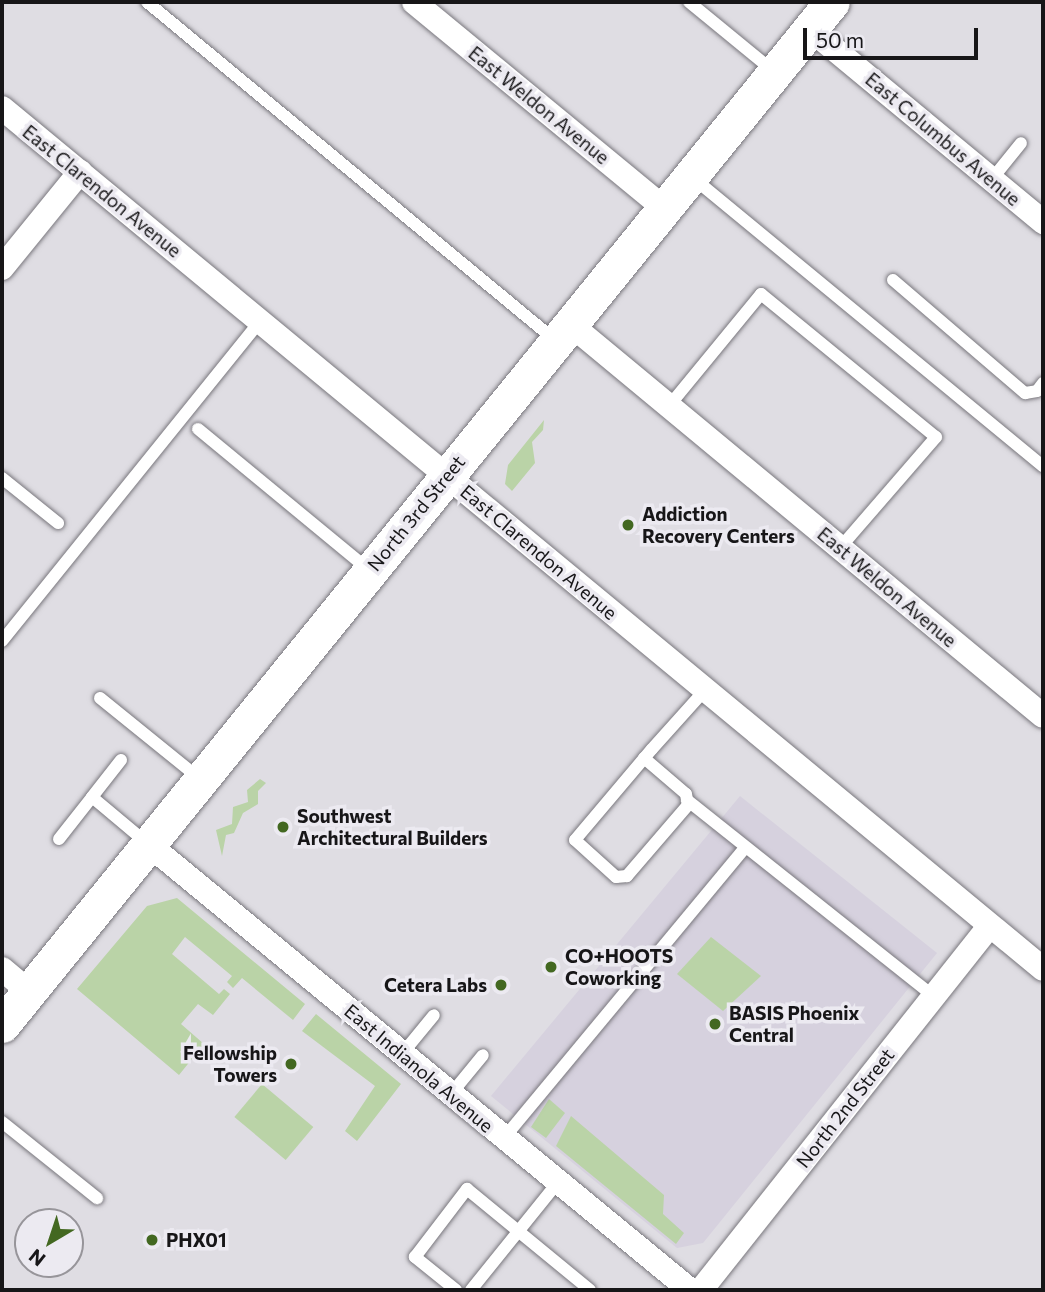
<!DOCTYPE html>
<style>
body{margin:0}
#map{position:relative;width:1045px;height:1292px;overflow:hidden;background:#dfdde3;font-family:Commissioner,sans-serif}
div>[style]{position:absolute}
.built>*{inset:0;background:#d6d1de}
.green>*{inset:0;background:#bad3a7;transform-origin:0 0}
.roads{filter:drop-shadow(0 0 2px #79777d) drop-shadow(0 0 2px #79777d)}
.lane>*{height:12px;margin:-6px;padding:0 6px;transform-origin:6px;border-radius:6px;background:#fff}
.street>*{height:24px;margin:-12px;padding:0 12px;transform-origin:12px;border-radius:12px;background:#fff}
.secondary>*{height:35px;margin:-17.5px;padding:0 17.5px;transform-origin:17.5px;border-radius:17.5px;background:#fff}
.dots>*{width:19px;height:19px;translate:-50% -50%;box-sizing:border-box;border:4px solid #eceaf1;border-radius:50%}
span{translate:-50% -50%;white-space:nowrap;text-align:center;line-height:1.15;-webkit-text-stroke:7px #eceaf1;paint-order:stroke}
.street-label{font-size:19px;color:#171618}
.poi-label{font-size:19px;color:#171618;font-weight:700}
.left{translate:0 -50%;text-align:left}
.right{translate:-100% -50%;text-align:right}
.frame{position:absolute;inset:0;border:4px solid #171618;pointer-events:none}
.north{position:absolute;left:14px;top:1208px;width:70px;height:70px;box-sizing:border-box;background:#eceaf1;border:2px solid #97959a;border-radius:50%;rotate:219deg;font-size:19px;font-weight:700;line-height:28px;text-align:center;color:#171618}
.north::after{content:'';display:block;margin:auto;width:24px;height:32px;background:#436821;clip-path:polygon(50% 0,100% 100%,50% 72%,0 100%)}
.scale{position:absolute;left:803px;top:28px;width:175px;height:32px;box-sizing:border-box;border:4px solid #171618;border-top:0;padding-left:9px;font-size:21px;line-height:24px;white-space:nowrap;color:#171618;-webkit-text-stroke:5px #eceaf1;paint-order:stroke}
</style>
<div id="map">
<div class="built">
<div style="clip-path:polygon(740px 796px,937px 953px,703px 1243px,677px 1248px,491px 1096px)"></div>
</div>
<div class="green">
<div style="clip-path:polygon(544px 420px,543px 430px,532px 442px,535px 463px,512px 491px,505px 484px,508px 465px)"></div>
<div style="clip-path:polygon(260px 779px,266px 783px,258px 791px,258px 804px,243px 813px,234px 833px,226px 835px,222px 856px,216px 830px,232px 824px,233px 807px,248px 802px,247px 790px)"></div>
<div style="clip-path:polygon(177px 898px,305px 1004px,293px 1020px,242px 978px,233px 988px,227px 982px,232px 976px,185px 937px,172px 954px,219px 994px,224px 989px,230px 994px,213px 1015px,198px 1004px,181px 1024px,204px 1044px,179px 1075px,77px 989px,147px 906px)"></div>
<div style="clip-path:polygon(711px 937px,761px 976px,723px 1011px,677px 974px)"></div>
<div style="clip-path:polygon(316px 1014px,401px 1084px,357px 1141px,345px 1131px,375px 1086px,302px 1031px)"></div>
<div style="left:262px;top:1084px;width:67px;height:43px;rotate:40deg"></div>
<div style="clip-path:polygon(549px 1099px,565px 1113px,546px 1138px,531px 1127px)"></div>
<div style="clip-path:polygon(571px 1116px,664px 1195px,663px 1214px,684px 1233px,676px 1244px,556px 1146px)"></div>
</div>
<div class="roads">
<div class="lane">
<div style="left:147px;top:2px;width:531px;rotate:39.65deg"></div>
<div style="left:689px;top:2px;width:107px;rotate:39.3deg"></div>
<div style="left:692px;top:177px;width:455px;rotate:39.5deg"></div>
<div style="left:992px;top:179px;width:46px;rotate:-51.1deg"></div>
<div style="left:893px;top:280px;width:174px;rotate:40.6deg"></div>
<div style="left:1025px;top:393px;width:12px;rotate:-9deg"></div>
<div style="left:1037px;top:391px;width:10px;rotate:-53deg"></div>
<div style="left:669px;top:406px;width:145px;rotate:-50.6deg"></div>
<div style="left:761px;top:294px;width:226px;rotate:39.3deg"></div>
<div style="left:936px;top:437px;width:147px;rotate:130.9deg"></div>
<div style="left:198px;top:429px;width:220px;rotate:39.5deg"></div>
<div style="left:2px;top:478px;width:72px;rotate:38.8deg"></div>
<div style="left:2px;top:641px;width:411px;rotate:-51.1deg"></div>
<div style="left:100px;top:698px;width:129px;rotate:39deg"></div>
<div style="left:644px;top:758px;width:55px;rotate:40.6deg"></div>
<div style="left:686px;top:794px;width:11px;rotate:80deg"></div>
<div style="left:688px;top:805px;width:94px;rotate:130.7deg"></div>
<div style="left:627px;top:876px;width:11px;rotate:175deg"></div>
<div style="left:616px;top:877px;width:55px;rotate:-137.9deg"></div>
<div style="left:575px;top:840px;width:119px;rotate:-49.8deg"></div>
<div style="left:652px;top:749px;width:79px;rotate:-48.1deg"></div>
<div style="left:92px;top:797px;width:47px;rotate:-51.9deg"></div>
<div style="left:687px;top:800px;width:315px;rotate:38.5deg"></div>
<div style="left:59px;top:839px;width:53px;rotate:-51.8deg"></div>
<div style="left:92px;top:797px;width:73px;rotate:40deg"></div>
<div style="left:402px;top:1054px;width:50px;rotate:-50.6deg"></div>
<div style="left:451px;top:1094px;width:50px;rotate:-50.6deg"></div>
<div style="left:2px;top:1122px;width:122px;rotate:38.7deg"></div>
<div style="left:504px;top:1138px;width:378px;rotate:-50.3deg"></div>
<div style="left:456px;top:1290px;width:53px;rotate:-141.2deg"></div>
<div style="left:415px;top:1257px;width:86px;rotate:-52.6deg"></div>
<div style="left:467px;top:1189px;width:159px;rotate:39.4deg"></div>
<div style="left:471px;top:1290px;width:139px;rotate:-51.1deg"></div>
</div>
<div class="street">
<div style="left:414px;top:2px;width:324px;rotate:39.5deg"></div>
<div style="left:810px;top:29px;width:303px;rotate:39.6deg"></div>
<div style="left:2px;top:108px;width:1351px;rotate:39.59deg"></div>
<div style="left:2px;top:268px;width:124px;rotate:-50.9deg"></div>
<div style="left:570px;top:324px;width:614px;rotate:39.65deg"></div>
<div style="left:148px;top:844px;width:702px;rotate:39.45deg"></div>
<div style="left:2px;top:969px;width:35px;rotate:40deg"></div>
<div style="left:701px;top:1290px;width:464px;rotate:-51.6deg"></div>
</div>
<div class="secondary">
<div style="left:2px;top:1025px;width:1317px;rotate:-50.95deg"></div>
</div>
</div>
<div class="dots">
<div style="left:628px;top:525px;background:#436821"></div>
<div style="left:283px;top:827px;background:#436821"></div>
<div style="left:551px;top:967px;background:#436821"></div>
<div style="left:501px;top:985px;background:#436821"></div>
<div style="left:715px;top:1024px;background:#436821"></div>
<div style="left:291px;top:1064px;background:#436821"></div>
<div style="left:152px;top:1240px;background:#436821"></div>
</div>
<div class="street-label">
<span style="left:539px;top:105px;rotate:39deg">East Weldon Avenue</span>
<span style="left:943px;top:139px;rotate:40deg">East Columbus Avenue</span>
<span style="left:102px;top:191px;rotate:39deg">East Clarendon Avenue</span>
<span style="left:416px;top:513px;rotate:-51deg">North 3rd Street</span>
<span style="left:539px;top:552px;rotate:40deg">East Clarendon Avenue</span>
<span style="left:887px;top:587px;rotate:40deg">East Weldon Avenue</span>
<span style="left:419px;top:1068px;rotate:40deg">East Indianola Avenue</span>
<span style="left:845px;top:1108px;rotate:-52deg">North 2nd Street</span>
</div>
<div class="poi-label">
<span class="left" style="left:642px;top:525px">Addiction<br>Recovery Centers</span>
<span class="left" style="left:297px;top:827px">Southwest<br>Architectural Builders</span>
<span class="left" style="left:565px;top:967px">CO+HOOTS<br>Coworking</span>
<span class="right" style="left:487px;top:985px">Cetera Labs</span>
<span class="left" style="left:729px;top:1024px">BASIS Phoenix<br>Central</span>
<span class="right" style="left:277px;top:1064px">Fellowship<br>Towers</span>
<span class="left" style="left:166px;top:1240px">PHX01</span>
</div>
<div class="frame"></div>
<div class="north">N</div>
<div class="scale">50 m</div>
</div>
